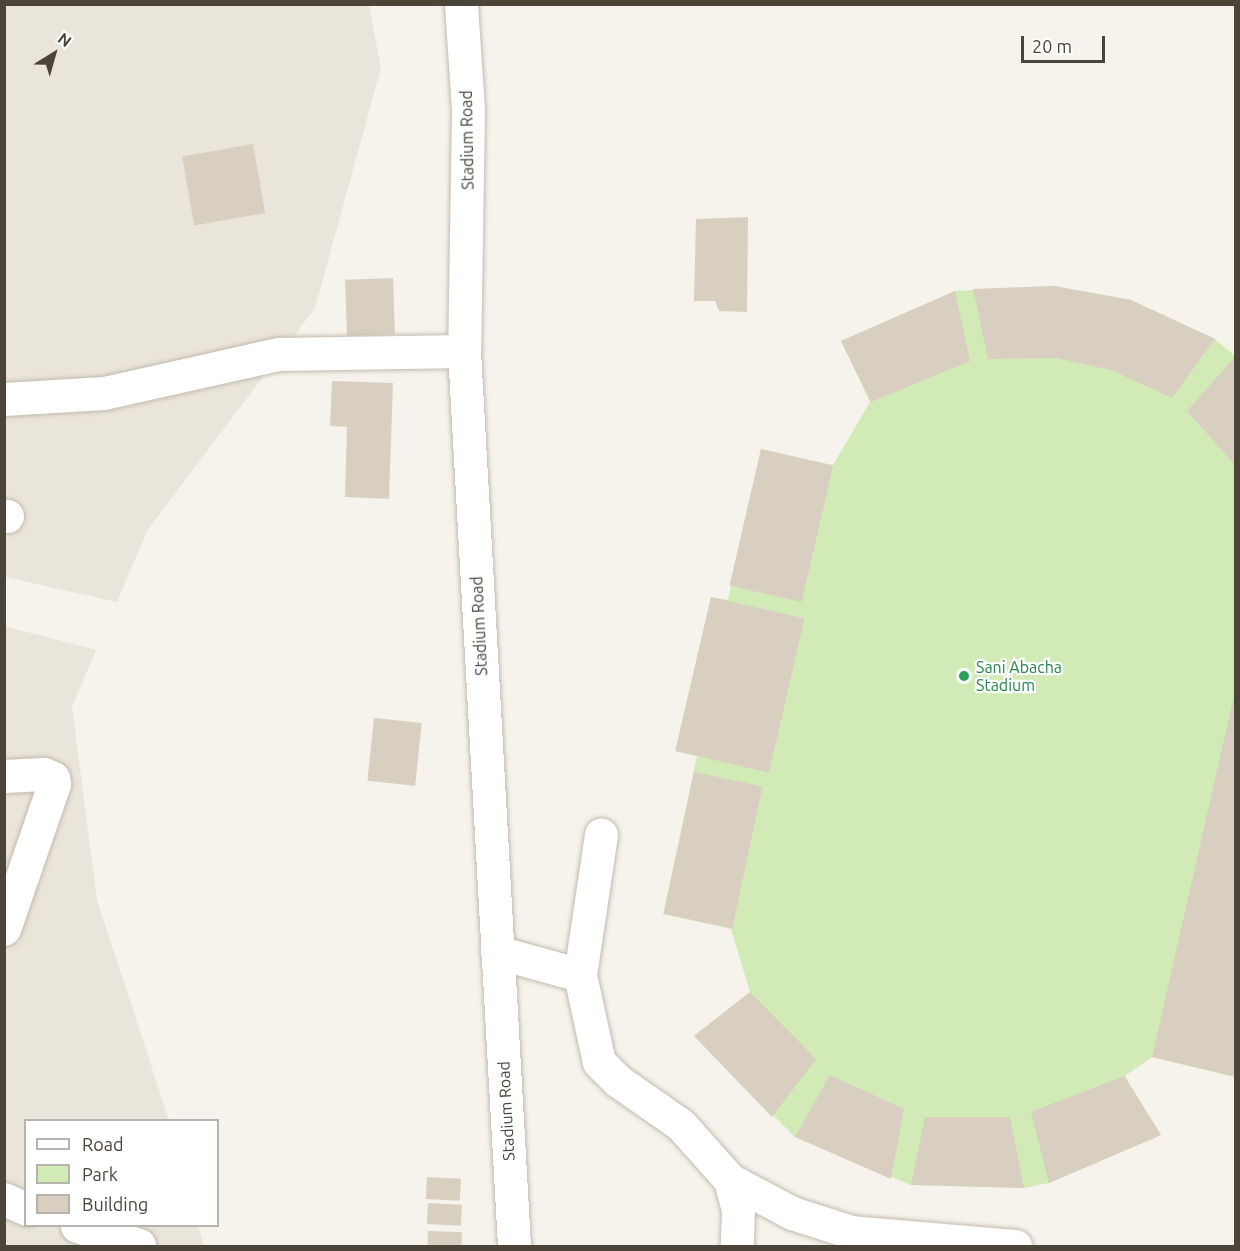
<!DOCTYPE html>
<style>
body{margin:0}
#map{position:relative;width:1240px;height:1251px;overflow:hidden;background:#f6f3ec;font-family:Ubuntu,sans-serif}
div>[style]{position:absolute}
.residential>*{inset:0;background:#eae5da}
.green>*{inset:0;background:#d2eab5}
.building>*{inset:0;background:#d8cfc1;transform-origin:0 0}
.roads{filter:drop-shadow(0 0 2px #c2bbae) drop-shadow(0 0 2px #c2bbae)}
.minor>*{height:33px;margin:-16.5px;padding:0 16.5px;transform-origin:16.5px;border-radius:16.5px;background:#fff}
.dots>*{width:16px;height:16px;translate:-50% -50%;box-sizing:border-box;border:3px solid #fff;border-radius:50%}
span{translate:-50% -50%;white-space:nowrap;text-align:center;line-height:1.15;-webkit-text-stroke:4.5px #fff;paint-order:stroke}
.street-label{font-size:16px;color:#4b4439}
.leisure-label{font-size:16px;color:#27864d}
.left{translate:0 -50%;text-align:left}
.frame{position:absolute;inset:0;border:6px solid #4b4439;pointer-events:none}
.legend{position:absolute;left:24px;top:1119px;width:195px;height:108px;box-sizing:border-box;background:#fff;border:2px solid #b7b4b0;margin:0;padding:8px 10px;list-style:none;font-size:18px;color:#4b4439}
.legend li{display:flex;align-items:center;gap:12px;height:30px}
.legend b{width:30px;border:2px solid #b7b4b0}
.north{position:absolute;left:24px;top:24px;width:60px;height:60px;-webkit-text-stroke:4px #fff;paint-order:stroke;rotate:37deg;font-size:16px;font-weight:700;line-height:24px;text-align:center;color:#4b4439}
.north::after{content:'';display:block;margin:auto;width:21px;height:27px;background:#4b4439;clip-path:polygon(50% 0,100% 100%,50% 72%,0 100%)}
.scale{position:absolute;left:1021px;top:36px;width:84px;height:27px;box-sizing:border-box;border:3px solid #4b4439;border-top:0;padding-left:8px;font-size:18px;line-height:21px;white-space:nowrap;color:#4b4439;-webkit-text-stroke:4px #fff;paint-order:stroke}
</style>
<div id="map">
<div class="residential">
<div style="clip-path:polygon(5px 5px,369px 5px,381px 68px,315px 308px,147px 531px,117px 602px,5px 577px)"></div>
<div style="clip-path:polygon(4px 626px,96px 650px,72px 707px,97px 900px,169px 1120px,26px 1120px,26px 1226px,198px 1226px,204px 1246px,5px 1246px)"></div>
</div>
<div class="green">
<div style="clip-path:polygon(1054px 286px,1131px 300px,1215px 339px,1235px 356px,1235px 1077px,1152px 1057px,1125px 1076px,1161px 1135px,1049px 1183px,1024px 1188px,911px 1185px,795px 1137px,694px 1036px,750px 992px,731px 929px,663px 914px,697px 756px,675px 751px,711px 597px,728px 600px,761px 449px,833px 465px,870px 402px,841px 341px,955px 291px)"></div>
</div>
<div class="building">
<div style="left:253px;top:144px;width:70px;height:72px;rotate:80deg"></div>
<div style="clip-path:polygon(748px 217px,747px 312px,719px 311px,715px 301px,694px 301px,696px 219px)"></div>
<div style="left:393px;top:278px;width:56px;height:48px;rotate:88deg"></div>
<div style="clip-path:polygon(1054px 286px,1131px 300px,1215px 339px,1172px 398px,1111px 370px,1056px 358px,988px 359px,973px 289px)"></div>
<div style="clip-path:polygon(955px 291px,970px 361px,871px 402px,841px 341px)"></div>
<div style="clip-path:polygon(1236px 356px,1236px 466px,1187px 411px)"></div>
<div style="clip-path:polygon(332px 381px,393px 383px,389px 499px,345px 497px,347px 427px,330px 426px)"></div>
<div style="left:761px;top:449px;width:74px;height:140px;rotate:13deg"></div>
<div style="left:711px;top:597px;width:96px;height:158px;rotate:13deg"></div>
<div style="clip-path:polygon(1235px 691px,1236px 692px,1236px 1077px,1152px 1057px)"></div>
<div style="left:374px;top:718px;width:48px;height:63px;rotate:6deg"></div>
<div style="left:694px;top:772px;width:70px;height:145px;rotate:12deg"></div>
<div style="clip-path:polygon(750px 992px,816px 1059px,772px 1117px,694px 1036px)"></div>
<div style="clip-path:polygon(830px 1075px,904px 1109px,891px 1179px,795px 1137px)"></div>
<div style="clip-path:polygon(1124px 1076px,1161px 1135px,1049px 1183px,1031px 1112px)"></div>
<div style="clip-path:polygon(925px 1117px,1010px 1117px,1024px 1188px,911px 1185px)"></div>
<div style="left:427px;top:1177px;width:34px;height:22px;rotate:3deg"></div>
<div style="left:428px;top:1203px;width:34px;height:21px;rotate:3deg"></div>
<div style="left:428px;top:1231px;width:34px;height:15px;rotate:2deg"></div>
</div>
<div class="roads">
<div class="minor">
<div style="left:461px;top:4px;width:105px;rotate:86.2deg"></div>
<div style="left:468px;top:109px;width:242px;rotate:90.9deg"></div>
<div style="left:464px;top:351px;width:896px;rotate:86.8deg"></div>
<div style="left:4px;top:399px;width:100px;rotate:-3.4deg"></div>
<div style="left:104px;top:393px;width:179px;rotate:-12.6deg"></div>
<div style="left:279px;top:354px;width:185px;rotate:-0.9deg"></div>
<div style="left:4px;top:516px;width:3px"></div>
<div style="left:4px;top:776px;width:40px;rotate:-2.9deg"></div>
<div style="left:44px;top:774px;width:10px;rotate:24deg"></div>
<div style="left:53px;top:778px;width:6px;rotate:81deg"></div>
<div style="left:54px;top:784px;width:153px;rotate:109deg"></div>
<div style="left:497px;top:952px;width:86px;rotate:15.5deg"></div>
<div style="left:580px;top:975px;width:89px;rotate:77.7deg"></div>
<div style="left:599px;top:1062px;width:27px;rotate:45deg"></div>
<div style="left:618px;top:1081px;width:77px;rotate:34.9deg"></div>
<div style="left:681px;top:1125px;width:74px;rotate:48.3deg"></div>
<div style="left:730px;top:1180px;width:31px;rotate:75deg"></div>
<div style="left:738px;top:1210px;width:36px;rotate:92deg"></div>
<div style="left:580px;top:975px;width:142px;rotate:-81.5deg"></div>
<div style="left:730px;top:1180px;width:70px;rotate:28deg"></div>
<div style="left:792px;top:1213px;width:62px;rotate:17.9deg"></div>
<div style="left:851px;top:1232px;width:165px;rotate:4.9deg"></div>
<div style="left:4px;top:1199px;width:24px;rotate:24deg"></div>
<div style="left:77px;top:1226px;width:65px;rotate:17deg"></div>
</div>
</div>
<div class="dots">
<div style="left:964px;top:676px;background:#2e9e5b"></div>
</div>
<div class="street-label">
<span style="left:467px;top:140px;rotate:-91deg">Stadium Road</span>
<span style="left:479px;top:626px;rotate:-93deg">Stadium Road</span>
<span style="left:506px;top:1111px;rotate:-93deg">Stadium Road</span>
</div>
<div class="leisure-label">
<span class="left" style="left:976px;top:676px">Sani Abacha<br>Stadium</span>
</div>
<div class="frame"></div>
<ul class="legend">
<li><b style="height:8px;background:#fff"></b>Road</li>
<li><b style="height:16px;background:#d2eab5"></b>Park</li>
<li><b style="height:16px;background:#d8cfc1"></b>Building</li>
</ul>
<div class="north">N</div>
<div class="scale">20 m</div>
</div>
